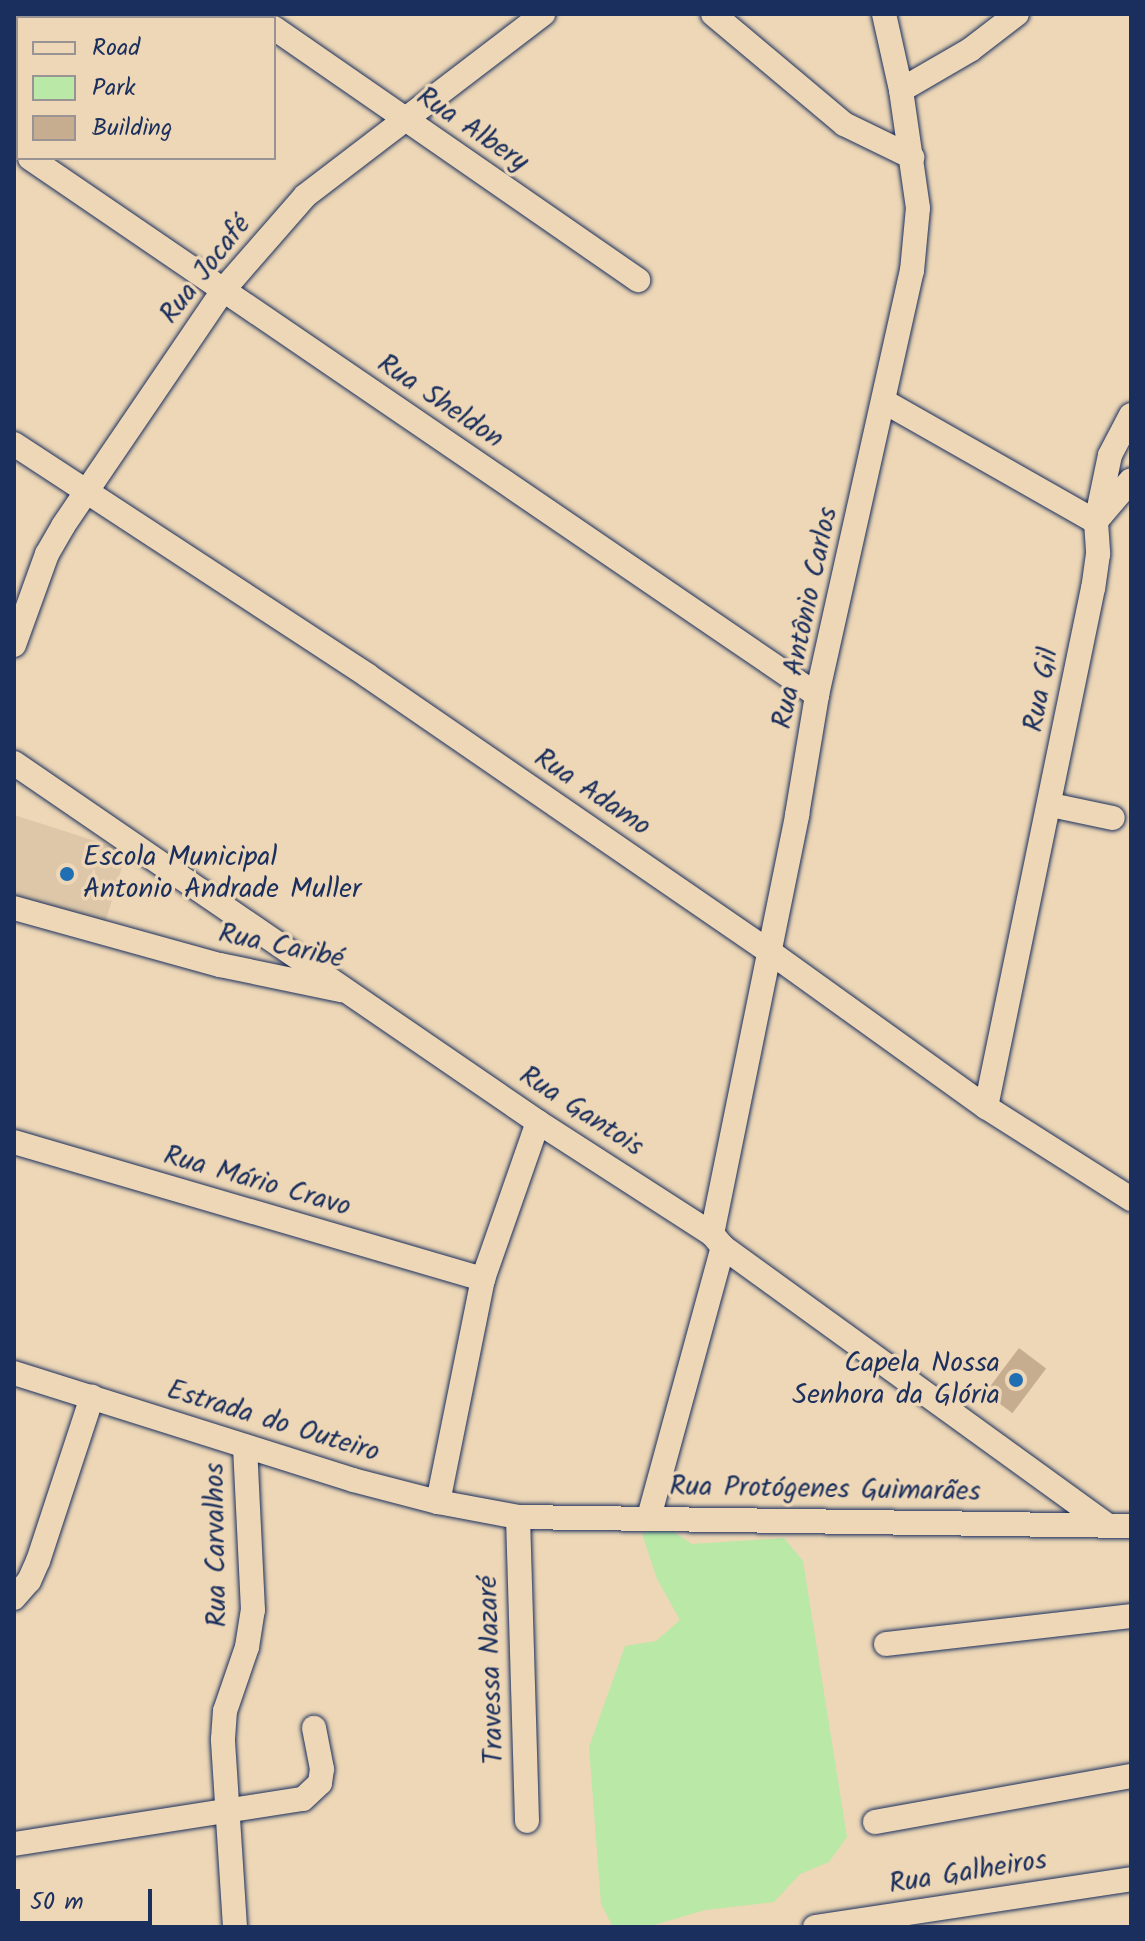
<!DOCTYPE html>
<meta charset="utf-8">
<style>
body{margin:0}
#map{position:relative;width:1145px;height:1941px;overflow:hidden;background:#edd7b6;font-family:Kalam,sans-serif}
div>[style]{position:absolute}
.built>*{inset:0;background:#ddc7a8}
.green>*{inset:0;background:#b9e8a7}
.building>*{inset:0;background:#c6ad8f;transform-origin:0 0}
.roads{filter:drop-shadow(0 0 2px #1b2f5e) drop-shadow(0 0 2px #1b2f5e)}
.minor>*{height:24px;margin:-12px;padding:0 12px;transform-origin:12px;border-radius:12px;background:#edd7b6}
.dots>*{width:22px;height:22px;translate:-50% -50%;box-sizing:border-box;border:4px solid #edd7b6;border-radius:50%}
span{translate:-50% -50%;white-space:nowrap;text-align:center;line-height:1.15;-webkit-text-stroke:7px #edd7b6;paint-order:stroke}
.street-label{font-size:28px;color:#1b2f5e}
.poi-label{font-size:28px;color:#1b2f5e}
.left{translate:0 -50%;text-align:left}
.right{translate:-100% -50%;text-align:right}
.frame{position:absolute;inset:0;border:16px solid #1b2f5e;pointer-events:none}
.legend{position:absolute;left:16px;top:16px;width:260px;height:144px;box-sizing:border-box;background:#edd7b6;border:2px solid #999493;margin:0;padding:10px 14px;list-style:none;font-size:24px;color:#1b2f5e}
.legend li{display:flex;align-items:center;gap:16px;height:40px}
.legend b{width:40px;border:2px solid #999493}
.scale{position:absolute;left:16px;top:1889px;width:136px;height:36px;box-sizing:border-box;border:4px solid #1b2f5e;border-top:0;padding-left:10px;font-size:24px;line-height:28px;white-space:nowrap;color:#1b2f5e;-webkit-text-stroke:6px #edd7b6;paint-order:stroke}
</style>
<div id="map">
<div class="built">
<div style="clip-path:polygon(14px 815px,127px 851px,104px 926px,14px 897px)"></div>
</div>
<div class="green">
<div style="clip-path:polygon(666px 1527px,692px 1544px,784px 1538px,803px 1561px,847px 1837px,829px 1862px,800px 1874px,774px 1902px,705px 1910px,647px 1927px,613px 1927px,601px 1904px,589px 1747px,625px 1646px,656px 1641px,680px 1620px,657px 1579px,642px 1534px)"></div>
</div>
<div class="building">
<div style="left:1019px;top:1348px;width:34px;height:56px;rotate:37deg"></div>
</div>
<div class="roads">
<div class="minor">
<div style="left:255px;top:14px;width:6px;rotate:39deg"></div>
<div style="left:713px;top:14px;width:171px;rotate:40deg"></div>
<div style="left:844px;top:124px;width:76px;rotate:25.9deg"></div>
<div style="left:274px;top:28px;width:443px;rotate:34.7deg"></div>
<div style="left:901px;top:90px;width:80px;rotate:-30.1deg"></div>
<div style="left:970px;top:50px;width:59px;rotate:-37.5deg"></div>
<div style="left:30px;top:158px;width:953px;rotate:34.31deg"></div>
<div style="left:885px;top:402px;width:243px;rotate:29.6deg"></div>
<div style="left:1096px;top:522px;width:32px;rotate:86deg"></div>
<div style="left:1098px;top:554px;width:34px;rotate:98deg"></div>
<div style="left:1093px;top:588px;width:530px;rotate:101.65deg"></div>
<div style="left:14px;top:444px;width:423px;rotate:33.2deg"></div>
<div style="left:368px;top:676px;width:488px;rotate:34.5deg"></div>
<div style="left:770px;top:952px;width:266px;rotate:35.7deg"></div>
<div style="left:986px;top:1107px;width:172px;rotate:32.4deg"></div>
<div style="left:1097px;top:520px;width:52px;rotate:-49.6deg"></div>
<div style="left:1096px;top:522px;width:68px;rotate:-78.2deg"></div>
<div style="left:1110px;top:455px;width:45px;rotate:-62.3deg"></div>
<div style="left:14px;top:645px;width:97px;rotate:-70.1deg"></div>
<div style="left:47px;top:554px;width:32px;rotate:-60deg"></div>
<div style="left:63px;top:526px;width:287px;rotate:-55.8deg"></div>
<div style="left:224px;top:289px;width:123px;rotate:-48.9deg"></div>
<div style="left:305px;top:196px;width:300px;rotate:-37.4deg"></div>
<div style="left:14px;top:763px;width:635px;rotate:34.42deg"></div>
<div style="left:538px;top:1122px;width:207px;rotate:32.8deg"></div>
<div style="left:712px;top:1234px;width:17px;rotate:50deg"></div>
<div style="left:723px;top:1247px;width:473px;rotate:35.9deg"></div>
<div style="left:1051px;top:805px;width:63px;rotate:11.8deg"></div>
<div style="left:14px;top:908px;width:214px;rotate:15.5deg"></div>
<div style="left:220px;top:965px;width:124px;rotate:11.7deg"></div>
<div style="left:14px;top:1142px;width:489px;rotate:16.3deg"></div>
<div style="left:712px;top:1234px;width:428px;rotate:-78.5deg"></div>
<div style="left:797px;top:815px;width:122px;rotate:-80.5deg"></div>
<div style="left:817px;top:695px;width:435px;rotate:-77.4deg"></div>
<div style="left:912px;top:271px;width:63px;rotate:-84.6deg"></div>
<div style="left:918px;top:208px;width:119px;rotate:-98.2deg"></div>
<div style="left:901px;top:90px;width:78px;rotate:-102.6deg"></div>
<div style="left:14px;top:1373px;width:355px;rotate:17.5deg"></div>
<div style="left:353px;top:1480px;width:88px;rotate:14.5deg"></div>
<div style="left:438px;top:1502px;width:81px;rotate:10.6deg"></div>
<div style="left:518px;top:1517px;width:613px;rotate:0.84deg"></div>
<div style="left:438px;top:1502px;width:227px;rotate:-78.6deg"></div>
<div style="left:483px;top:1279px;width:166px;rotate:-70.7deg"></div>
<div style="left:518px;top:1517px;width:304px;rotate:88.3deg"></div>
<div style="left:649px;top:1517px;width:280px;rotate:-74.7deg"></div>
<div style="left:14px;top:1598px;width:23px;rotate:-49deg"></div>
<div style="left:29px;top:1581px;width:22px;rotate:-66deg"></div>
<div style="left:38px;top:1561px;width:173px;rotate:-71.8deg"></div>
<div style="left:886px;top:1644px;width:247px;rotate:-6.5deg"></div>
<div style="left:875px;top:1822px;width:260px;rotate:-10.2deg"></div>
<div style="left:14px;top:1844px;width:292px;rotate:-8.9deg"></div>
<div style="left:303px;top:1799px;width:23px;rotate:-43deg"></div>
<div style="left:320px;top:1783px;width:14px;rotate:-82deg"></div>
<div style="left:322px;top:1769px;width:42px;rotate:-101deg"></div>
<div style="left:235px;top:1927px;width:188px;rotate:-93.7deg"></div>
<div style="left:223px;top:1739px;width:28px;rotate:-86deg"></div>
<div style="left:225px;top:1711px;width:68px;rotate:-71deg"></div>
<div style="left:247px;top:1647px;width:37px;rotate:-81deg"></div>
<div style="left:253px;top:1610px;width:164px;rotate:-92.8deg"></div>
<div style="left:815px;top:1927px;width:320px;rotate:-8.6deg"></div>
</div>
</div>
<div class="dots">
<div style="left:67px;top:874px;background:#1f6fb2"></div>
<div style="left:1016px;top:1380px;background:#1f6fb2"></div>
</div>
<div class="street-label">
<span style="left:472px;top:130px;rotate:34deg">Rua Albery</span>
<span style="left:206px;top:270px;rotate:-52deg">Rua Jocafé</span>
<span style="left:440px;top:402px;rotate:34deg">Rua Sheldon</span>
<span style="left:806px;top:618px;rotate:-78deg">Rua Antônio Carlos</span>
<span style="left:1042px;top:690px;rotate:-79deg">Rua Gil</span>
<span style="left:592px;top:793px;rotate:34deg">Rua Adamo</span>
<span style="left:281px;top:947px;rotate:12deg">Rua Caribé</span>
<span style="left:581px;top:1112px;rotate:33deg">Rua Gantois</span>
<span style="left:257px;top:1182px;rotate:16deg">Rua Mário Cravo</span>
<span style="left:273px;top:1422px;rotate:17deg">Estrada do Outeiro</span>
<span style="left:825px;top:1490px;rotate:1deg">Rua Protógenes Guimarães</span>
<span style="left:217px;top:1545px;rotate:-91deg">Rua Carvalhos</span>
<span style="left:492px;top:1670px;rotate:-92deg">Travessa Nazaré</span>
<span style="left:968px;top:1873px;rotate:-9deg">Rua Galheiros</span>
</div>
<div class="poi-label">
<span class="left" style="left:83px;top:874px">Escola Municipal<br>Antonio Andrade Muller</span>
<span class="right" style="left:1000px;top:1380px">Capela Nossa<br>Senhora da Glória</span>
</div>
<div class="frame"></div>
<ul class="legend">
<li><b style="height:10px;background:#edd7b6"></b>Road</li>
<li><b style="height:22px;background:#b9e8a7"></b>Park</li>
<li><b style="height:22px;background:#c6ad8f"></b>Building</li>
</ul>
<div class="scale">50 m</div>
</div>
